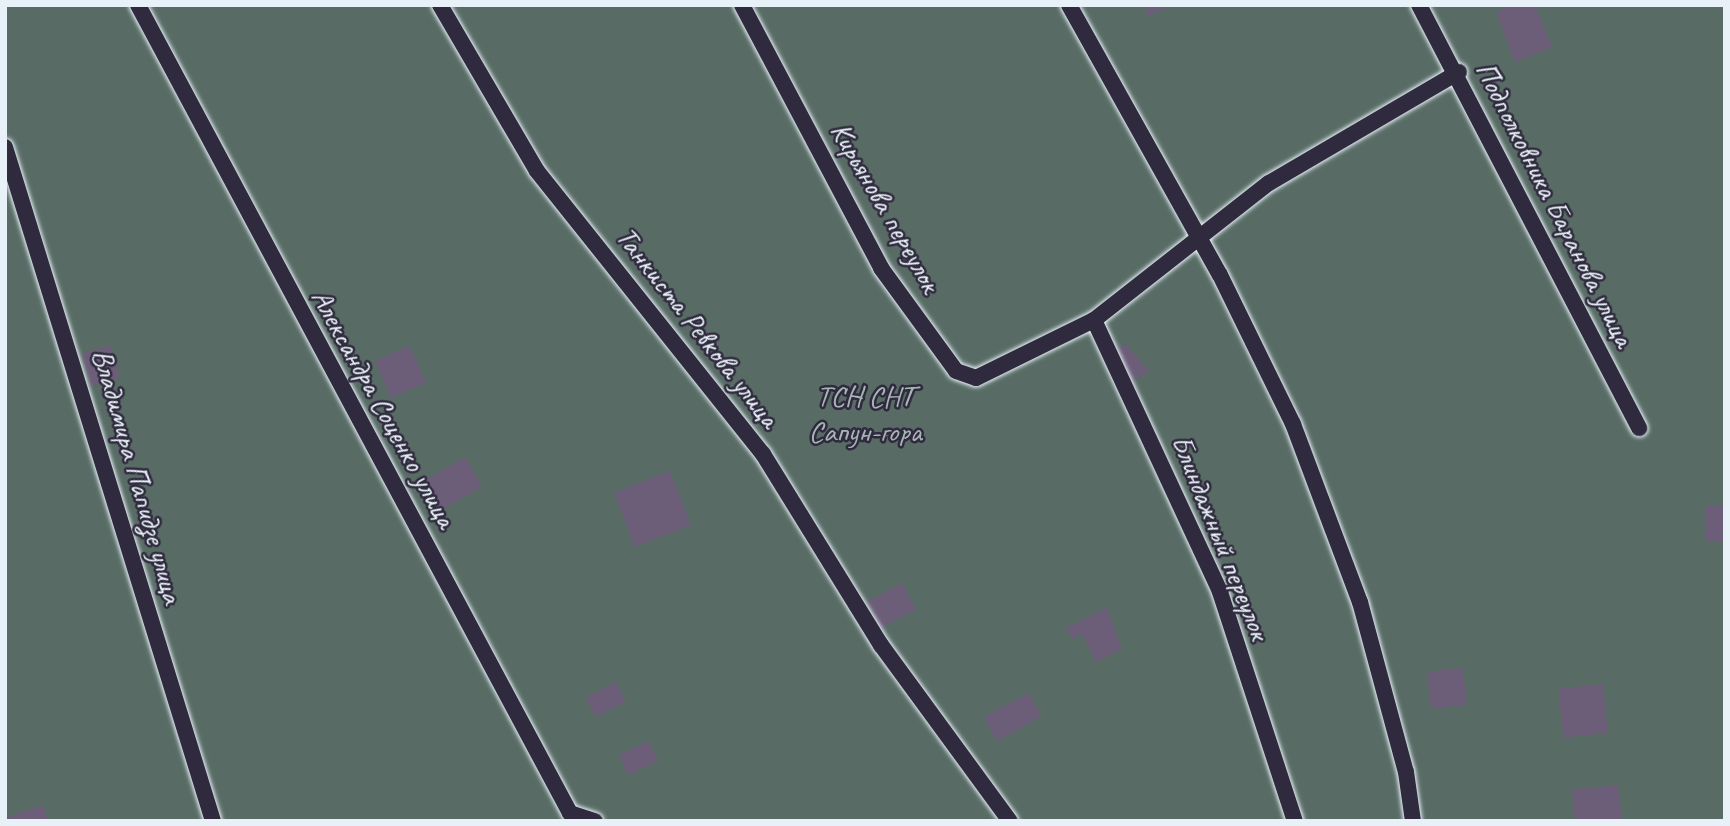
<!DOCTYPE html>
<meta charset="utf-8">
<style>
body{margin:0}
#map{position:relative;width:1730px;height:826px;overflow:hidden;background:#41394f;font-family:Caveat,sans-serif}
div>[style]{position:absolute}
.green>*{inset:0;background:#586c65;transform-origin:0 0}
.building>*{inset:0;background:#6c5d79;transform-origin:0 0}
.roads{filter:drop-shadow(0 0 2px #e8f1f8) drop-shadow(0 0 2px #e8f1f8)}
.lane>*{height:16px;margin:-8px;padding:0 8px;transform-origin:8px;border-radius:8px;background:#2f2a3d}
span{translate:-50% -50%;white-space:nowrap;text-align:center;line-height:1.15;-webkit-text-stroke:5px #2f2a3d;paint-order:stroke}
.street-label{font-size:30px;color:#e8f1f8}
.park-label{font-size:30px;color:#a7b5b6}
.frame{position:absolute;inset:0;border:7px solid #e8f1f8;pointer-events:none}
</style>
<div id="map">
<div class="green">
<div style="left:5px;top:5px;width:1720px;height:816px"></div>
</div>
<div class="building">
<div style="clip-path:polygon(1143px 5px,1173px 5px,1148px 16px)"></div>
<div style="clip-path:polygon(1514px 5px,1535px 5px,1552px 47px,1515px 62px,1496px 12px)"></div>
<div style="clip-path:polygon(1126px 344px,1150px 372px,1127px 383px,1112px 351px)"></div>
<div style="left:110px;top:345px;width:34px;height:30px;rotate:73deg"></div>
<div style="left:410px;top:346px;width:40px;height:38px;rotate:67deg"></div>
<div style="left:465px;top:457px;width:34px;height:55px;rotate:60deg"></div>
<div style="left:670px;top:471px;width:58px;height:60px;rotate:69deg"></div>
<div style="left:1706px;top:505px;width:19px;height:36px"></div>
<div style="left:902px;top:583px;width:30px;height:40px;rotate:62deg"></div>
<div style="clip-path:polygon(1107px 607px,1122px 649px,1096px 662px,1082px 634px,1072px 639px,1066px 628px)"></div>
<div style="left:1463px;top:668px;width:37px;height:36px;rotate:84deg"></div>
<div style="left:616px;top:682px;width:22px;height:34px;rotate:63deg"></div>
<div style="left:1603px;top:684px;width:49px;height:45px;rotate:84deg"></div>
<div style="left:1029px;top:693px;width:27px;height:51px;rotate:62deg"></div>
<div style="left:649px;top:741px;width:22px;height:33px;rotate:66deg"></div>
<div style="clip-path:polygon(1618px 785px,1622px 821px,1575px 821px,1572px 790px)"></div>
<div style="clip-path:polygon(43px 805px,48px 821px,9px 821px,8px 817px)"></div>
</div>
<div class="roads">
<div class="lane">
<div style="left:138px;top:5px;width:916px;rotate:61.87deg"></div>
<div style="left:570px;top:813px;width:26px;rotate:18deg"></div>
<div style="left:440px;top:5px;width:192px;rotate:59.7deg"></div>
<div style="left:537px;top:171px;width:362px;rotate:51.4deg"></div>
<div style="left:763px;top:454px;width:225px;rotate:58.3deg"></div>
<div style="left:881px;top:645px;width:218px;rotate:53.8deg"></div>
<div style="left:742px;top:5px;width:297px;rotate:62.1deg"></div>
<div style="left:881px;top:268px;width:127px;rotate:53.9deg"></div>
<div style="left:956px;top:371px;width:21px;rotate:19deg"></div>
<div style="left:976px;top:378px;width:131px;rotate:-26.2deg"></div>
<div style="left:1094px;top:320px;width:222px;rotate:-38.1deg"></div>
<div style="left:1269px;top:183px;width:220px;rotate:-30.3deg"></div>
<div style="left:1069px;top:5px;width:309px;rotate:60.8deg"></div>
<div style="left:1220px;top:275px;width:166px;rotate:63.9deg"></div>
<div style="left:1293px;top:424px;width:190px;rotate:69.4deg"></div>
<div style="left:1360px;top:602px;width:176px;rotate:74.9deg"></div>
<div style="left:1406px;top:772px;width:49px;rotate:81.9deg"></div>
<div style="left:1419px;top:5px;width:477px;rotate:62.5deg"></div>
<div style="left:5px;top:147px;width:705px;rotate:72.85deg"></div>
<div style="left:1094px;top:320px;width:300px;rotate:65.1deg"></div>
<div style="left:1220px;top:592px;width:241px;rotate:71.9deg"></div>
</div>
</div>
<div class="street-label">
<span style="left:1555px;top:204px;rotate:63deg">Подполковника Баранова улица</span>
<span style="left:886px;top:207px;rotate:60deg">Кирьянова переулок</span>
<span style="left:698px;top:327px;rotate:52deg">Танкиста Ревкова улица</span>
<span style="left:384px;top:408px;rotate:61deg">Александра Соценко улица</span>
<span style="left:138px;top:476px;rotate:74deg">Владимира Папидзе улица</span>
<span style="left:1221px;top:537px;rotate:68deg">Блиндажный переулок</span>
</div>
<div class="park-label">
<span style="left:865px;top:413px">ТСН СНТ<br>Сапун-гора</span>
</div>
<div class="frame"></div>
</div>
